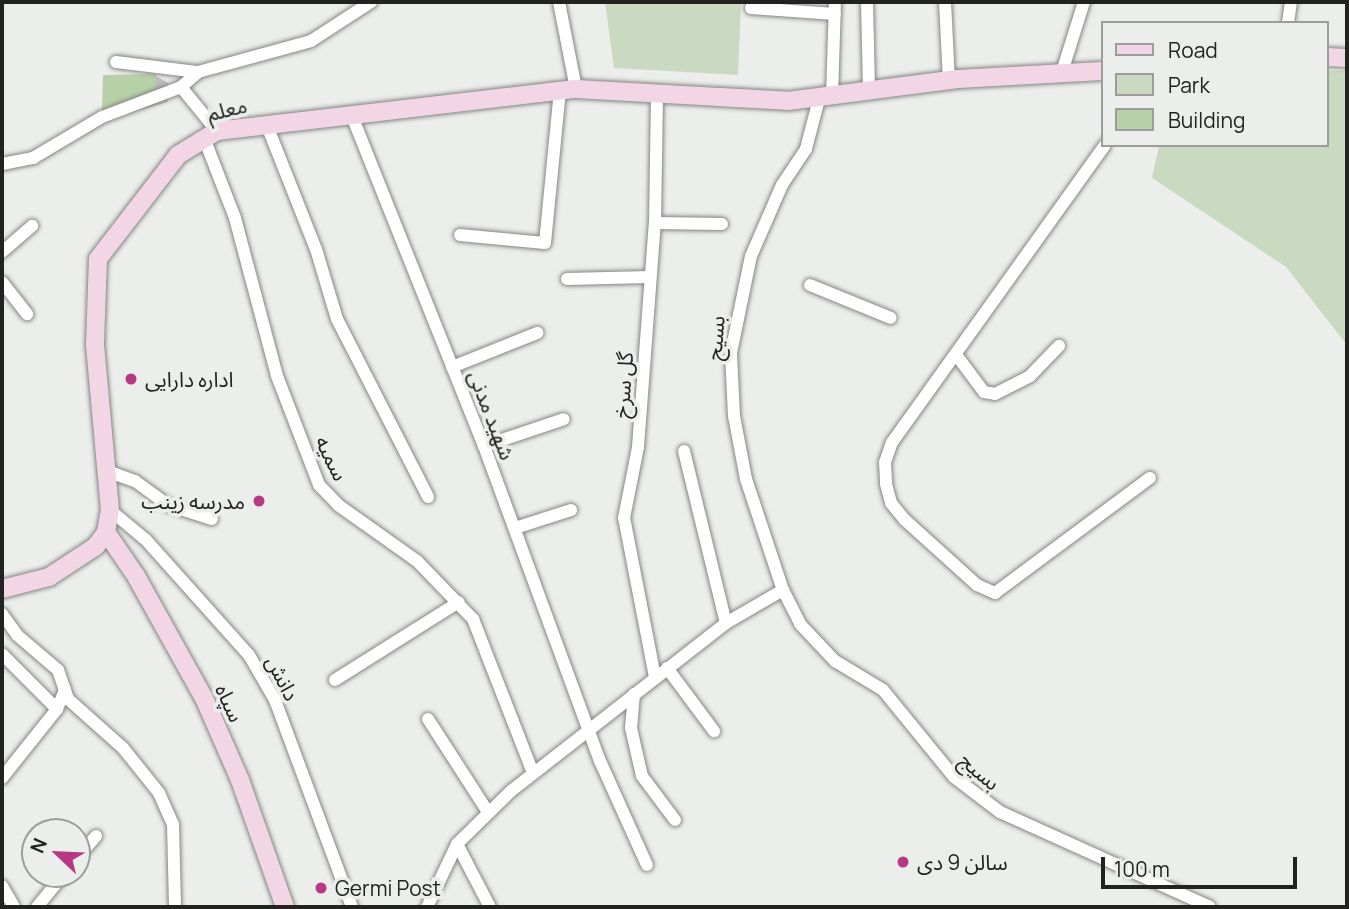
<!DOCTYPE html>
<meta charset="utf-8">
<style>
body{margin:0}
#map{position:relative;width:1349px;height:909px;overflow:hidden;background:#eceeeb;font-family:Manrope,"Noto Sans Arabic",sans-serif}
div>[style]{position:absolute}
.green>*{inset:0;background:#c9dac0}
.shadow>*{inset:0;background:#0003}
.building>*{inset:0;background:#b6d1a8}
.roads{filter:drop-shadow(0 0 2px #848683) drop-shadow(0 0 2px #848683)}
.street>*{height:12px;margin:-6px;padding:0 6px;transform-origin:6px;border-radius:6px;background:#fff}
.secondary>*{height:18px;margin:-9px;padding:0 9px;transform-origin:9px;border-radius:9px;background:#f2d6e5}
.dots>*{width:19px;height:19px;translate:-50% -50%;box-sizing:border-box;border:4px solid #eceeeb;border-radius:50%}
span{translate:-50% -50%;white-space:nowrap;text-align:center;line-height:1.15;-webkit-text-stroke:7px #eceeeb;paint-order:stroke}
.street-label{font-size:21px;color:#222321}
.poi-label{font-size:21px;color:#222321}
.left{translate:0 -50%;text-align:left}
.right{translate:-100% -50%;text-align:right}
.frame{position:absolute;inset:0;border:4px solid #222321;pointer-events:none}
.legend{position:absolute;left:1101px;top:21px;width:228px;height:126px;box-sizing:border-box;background:#eceeeb;border:2px solid #9b9d9a;margin:0;padding:9px 12px;list-style:none;font-size:21px;color:#222321}
.legend li{display:flex;align-items:center;gap:14px;height:35px}
.legend b{width:35px;border:2px solid #9b9d9a}
.north{position:absolute;left:21px;top:818px;width:70px;height:70px;box-sizing:border-box;background:#eceeeb;border:2px solid #9b9d9a;border-radius:50%;rotate:293deg;font-size:19px;font-weight:700;line-height:28px;text-align:center;color:#222321}
.north::after{content:'';display:block;margin:auto;width:24px;height:32px;background:#b73885;clip-path:polygon(50% 0,100% 100%,50% 72%,0 100%)}
.scale{position:absolute;left:1101px;top:857px;width:196px;height:32px;box-sizing:border-box;border:4px solid #222321;border-top:0;padding-left:9px;font-size:21px;line-height:24px;white-space:nowrap;color:#222321;-webkit-text-stroke:5px #eceeeb;paint-order:stroke}
</style>
<div id="map">
<div class="green">
<div style="clip-path:polygon(605px 2px,741px 2px,738px 75px,614px 68px)"></div>
<div style="clip-path:polygon(1347px 70px,1347px 345px,1286px 267px,1152px 178px,1159px 145px,1326px 145px,1326px 71px)"></div>
</div>
<div class="shadow">
<div style="clip-path:polygon(156px 76px,168px 83px,168px 102px,116px 117px)"></div>
</div>
<div class="building">
<div style="clip-path:polygon(156px 74px,156px 96px,102px 111px,103px 75px)"></div>
</div>
<div class="roads">
<div class="street">
<div style="left:559px;top:2px;width:89px;rotate:78.9deg"></div>
<div style="left:867px;top:2px;width:90px;rotate:88.7deg"></div>
<div style="left:945px;top:2px;width:78px;rotate:87.1deg"></div>
<div style="left:751px;top:8px;width:84px;rotate:4.1deg"></div>
<div style="left:1288px;top:23px;width:21px;rotate:-82deg"></div>
<div style="left:116px;top:62px;width:83px;rotate:7deg"></div>
<div style="left:1062px;top:72px;width:73px;rotate:-72.6deg"></div>
<div style="left:181px;top:87px;width:57px;rotate:50.7deg"></div>
<div style="left:832px;top:97px;width:95px;rotate:-88.2deg"></div>
<div style="left:819px;top:99px;width:52px;rotate:104.6deg"></div>
<div style="left:806px;top:149px;width:43px;rotate:123.7deg"></div>
<div style="left:782px;top:185px;width:77px;rotate:113.6deg"></div>
<div style="left:751px;top:256px;width:99px;rotate:101.7deg"></div>
<div style="left:731px;top:353px;width:63px;rotate:87.3deg"></div>
<div style="left:734px;top:416px;width:64px;rotate:79.2deg"></div>
<div style="left:746px;top:479px;width:117px;rotate:71.6deg"></div>
<div style="left:783px;top:590px;width:38px;rotate:63deg"></div>
<div style="left:800px;top:624px;width:51px;rotate:46.6deg"></div>
<div style="left:835px;top:661px;width:56px;rotate:31.1deg"></div>
<div style="left:883px;top:690px;width:112px;rotate:50.8deg"></div>
<div style="left:954px;top:777px;width:58px;rotate:37.3deg"></div>
<div style="left:1000px;top:812px;width:230px;rotate:24.3deg"></div>
<div style="left:352px;top:116px;width:355px;rotate:68.2deg"></div>
<div style="left:484px;top:446px;width:336px;rotate:69.8deg"></div>
<div style="left:600px;top:761px;width:114px;rotate:65.7deg"></div>
<div style="left:266px;top:123px;width:136px;rotate:68.4deg"></div>
<div style="left:316px;top:249px;width:73px;rotate:73.3deg"></div>
<div style="left:337px;top:319px;width:200px;rotate:62.9deg"></div>
<div style="left:204px;top:138px;width:86px;rotate:68.8deg"></div>
<div style="left:235px;top:218px;width:163px;rotate:75.1deg"></div>
<div style="left:277px;top:376px;width:117px;rotate:68.9deg"></div>
<div style="left:319px;top:485px;width:28px;rotate:46deg"></div>
<div style="left:338px;top:505px;width:97px;rotate:35.3deg"></div>
<div style="left:417px;top:561px;width:81px;rotate:46deg"></div>
<div style="left:473px;top:619px;width:165px;rotate:68.7deg"></div>
<div style="left:1105px;top:145px;width:365px;rotate:125.6deg"></div>
<div style="left:892px;top:442px;width:21px;rotate:109deg"></div>
<div style="left:885px;top:462px;width:22px;rotate:87deg"></div>
<div style="left:886px;top:484px;width:20px;rotate:75deg"></div>
<div style="left:891px;top:503px;width:22px;rotate:51deg"></div>
<div style="left:905px;top:520px;width:97px;rotate:42.1deg"></div>
<div style="left:977px;top:585px;width:20px;rotate:24deg"></div>
<div style="left:995px;top:593px;width:193px;rotate:-36.6deg"></div>
<div style="left:2px;top:164px;width:32px;rotate:-11deg"></div>
<div style="left:33px;top:158px;width:80px;rotate:-30.7deg"></div>
<div style="left:102px;top:117px;width:85px;rotate:-20.8deg"></div>
<div style="left:181px;top:87px;width:23px;rotate:-41deg"></div>
<div style="left:198px;top:72px;width:117px;rotate:-15.3deg"></div>
<div style="left:311px;top:41px;width:72px;rotate:-33deg"></div>
<div style="left:655px;top:223px;width:67px;rotate:0.9deg"></div>
<div style="left:460px;top:235px;width:85px;rotate:5.4deg"></div>
<div style="left:545px;top:243px;width:154px;rotate:-84.4deg"></div>
<div style="left:2px;top:252px;width:40px;rotate:-41deg"></div>
<div style="left:567px;top:279px;width:83px;rotate:-1.4deg"></div>
<div style="left:2px;top:282px;width:41px;rotate:52deg"></div>
<div style="left:810px;top:285px;width:87px;rotate:22.2deg"></div>
<div style="left:957px;top:356px;width:45px;rotate:53.1deg"></div>
<div style="left:984px;top:392px;width:11px;rotate:10deg"></div>
<div style="left:995px;top:394px;width:39px;rotate:-27deg"></div>
<div style="left:1030px;top:376px;width:42px;rotate:-46deg"></div>
<div style="left:452px;top:367px;width:92px;rotate:-21.8deg"></div>
<div style="left:484px;top:446px;width:84px;rotate:-18.6deg"></div>
<div style="left:684px;top:451px;width:177px;rotate:76.3deg"></div>
<div style="left:107px;top:471px;width:30px;rotate:20deg"></div>
<div style="left:135px;top:481px;width:41px;rotate:36deg"></div>
<div style="left:168px;top:505px;width:46px;rotate:17.7deg"></div>
<div style="left:110px;top:510px;width:47px;rotate:39.8deg"></div>
<div style="left:146px;top:540px;width:154px;rotate:48.2deg"></div>
<div style="left:249px;top:655px;width:52px;rotate:60deg"></div>
<div style="left:275px;top:700px;width:221px;rotate:69.6deg"></div>
<div style="left:515px;top:528px;width:59px;rotate:-17.8deg"></div>
<div style="left:2px;top:614px;width:26px;rotate:54deg"></div>
<div style="left:17px;top:635px;width:54px;rotate:40.5deg"></div>
<div style="left:58px;top:670px;width:31px;rotate:71deg"></div>
<div style="left:68px;top:699px;width:74px;rotate:41.7deg"></div>
<div style="left:123px;top:748px;width:58px;rotate:51.3deg"></div>
<div style="left:159px;top:793px;width:34px;rotate:66deg"></div>
<div style="left:173px;top:824px;width:83px;rotate:88.6deg"></div>
<div style="left:2px;top:654px;width:78px;rotate:45deg"></div>
<div style="left:667px;top:668px;width:79px;rotate:53.3deg"></div>
<div style="left:655px;top:677px;width:162px;rotate:-101deg"></div>
<div style="left:624px;top:518px;width:72px;rotate:-78.8deg"></div>
<div style="left:638px;top:447px;width:225px;rotate:-85.7deg"></div>
<div style="left:655px;top:223px;width:132px;rotate:-89.1deg"></div>
<div style="left:335px;top:680px;width:146px;rotate:-32.2deg"></div>
<div style="left:634px;top:694px;width:34px;rotate:95deg"></div>
<div style="left:631px;top:728px;width:49px;rotate:77.1deg"></div>
<div style="left:642px;top:776px;width:55px;rotate:53.1deg"></div>
<div style="left:428px;top:719px;width:111px;rotate:57.2deg"></div>
<div style="left:2px;top:778px;width:88px;rotate:-51.4deg"></div>
<div style="left:57px;top:709px;width:21px;rotate:-67deg"></div>
<div style="left:457px;top:844px;width:71px;rotate:62.4deg"></div>
<div style="left:77px;top:858px;width:29px;rotate:-49deg"></div>
<div style="left:2px;top:886px;width:24px;rotate:60deg"></div>
<div style="left:37px;top:907px;width:43px;rotate:-50.7deg"></div>
<div style="left:427px;top:907px;width:70px;rotate:-64.5deg"></div>
<div style="left:457px;top:844px;width:76px;rotate:-44.5deg"></div>
<div style="left:511px;top:791px;width:273px;rotate:-38deg"></div>
<div style="left:726px;top:623px;width:66px;rotate:-30.1deg"></div>
</div>
<div class="secondary">
<div style="left:1326px;top:57px;width:21px;rotate:3deg"></div>
<div style="left:106px;top:532px;width:53px;rotate:55.7deg"></div>
<div style="left:136px;top:576px;width:140px;rotate:60.9deg"></div>
<div style="left:204px;top:698px;width:90px;rotate:66.3deg"></div>
<div style="left:240px;top:780px;width:135px;rotate:70.5deg"></div>
<div style="left:2px;top:589px;width:49px;rotate:-14.3deg"></div>
<div style="left:49px;top:577px;width:56px;rotate:-33.4deg"></div>
<div style="left:96px;top:546px;width:17px;rotate:-54deg"></div>
<div style="left:106px;top:532px;width:22px;rotate:-80deg"></div>
<div style="left:110px;top:510px;width:167px;rotate:-95.2deg"></div>
<div style="left:95px;top:344px;width:85px;rotate:-88deg"></div>
<div style="left:98px;top:259px;width:131px;rotate:-52.4deg"></div>
<div style="left:178px;top:155px;width:46px;rotate:-31.6deg"></div>
<div style="left:217px;top:131px;width:361px;rotate:-6.7deg"></div>
<div style="left:576px;top:89px;width:212px;rotate:3.2deg"></div>
<div style="left:788px;top:101px;width:171px;rotate:-7.4deg"></div>
<div style="left:958px;top:79px;width:144px;rotate:-3.2deg"></div>
</div>
</div>
<div class="dots">
<div style="left:131px;top:379px;background:#b73885"></div>
<div style="left:259px;top:501px;background:#b73885"></div>
<div style="left:903px;top:862px;background:#b73885"></div>
<div style="left:321px;top:888px;background:#b73885"></div>
</div>
<div class="street-label">
<span style="left:227px;top:109px;rotate:-14deg">معلم</span>
<span style="left:715px;top:338px;rotate:-85deg">بسیح</span>
<span style="left:623px;top:385px;rotate:-86deg">گل سرخ</span>
<span style="left:492px;top:415px;rotate:69deg">شهید مدنی</span>
<span style="left:332px;top:458px;rotate:64deg">سمیه</span>
<span style="left:283px;top:678px;rotate:63deg">دانش</span>
<span style="left:230px;top:703px;rotate:65deg">سپاه</span>
<span style="left:980px;top:771px;rotate:40deg">بسیج</span>
</div>
<div class="poi-label">
<span class="left" style="left:145px;top:379px">اداره دارایی</span>
<span class="right" style="left:245px;top:501px">مدرسه زینب</span>
<span class="left" style="left:917px;top:862px">سالن 9 دی</span>
<span class="left" style="left:335px;top:888px">Germi Post</span>
</div>
<div class="frame"></div>
<ul class="legend">
<li><b style="height:9px;background:#f2d6e5"></b>Road</li>
<li><b style="height:19px;background:#c9dac0"></b>Park</li>
<li><b style="height:19px;background:#b6d1a8"></b>Building</li>
</ul>
<div class="north">N</div>
<div class="scale">100 m</div>
</div>
